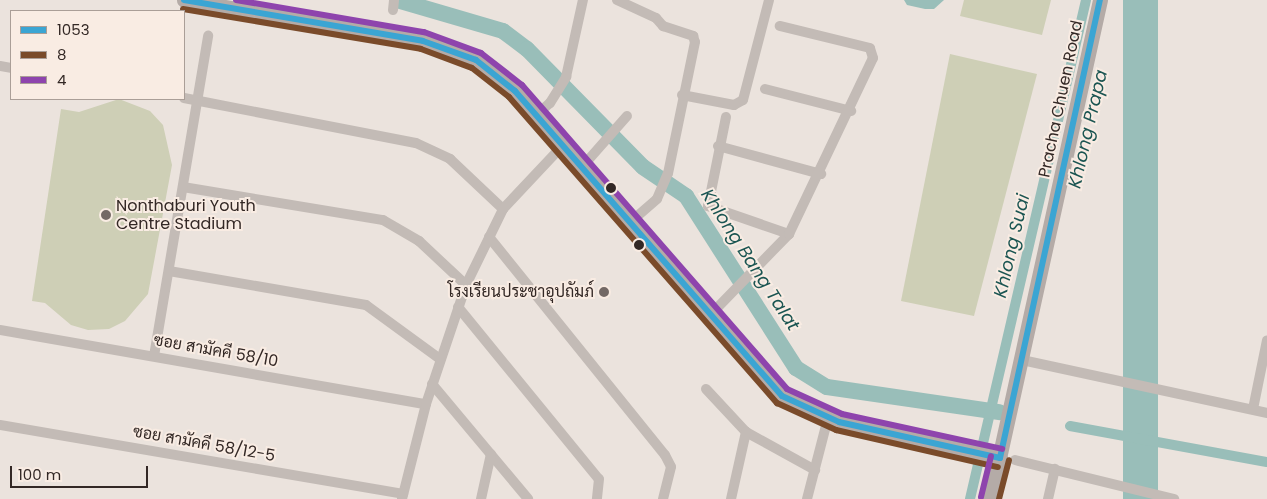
<!DOCTYPE html>
<meta charset="utf-8">
<style>
body{margin:0}
#map{position:relative;width:1267px;height:499px;overflow:hidden;background:#ebe3dd;font-family:Poppins,Sarabun,sans-serif}
div>[style]{position:absolute}
.green>*{inset:0;background:#cecfb6}
.water>*{inset:0;background:#99beb9;transform-origin:0 0}
.canal>*{height:10px;margin:-5px;padding:0 5px;transform-origin:5px;border-radius:5px;background:#99beb9}
.river>*{height:16px;margin:-8px;padding:0 8px;transform-origin:8px;border-radius:8px;background:#99beb9}
.street>*{height:10px;margin:-5px;padding:0 5px;transform-origin:5px;border-radius:5px;background:#c3bbb6}
.secondary>*{height:15px;margin:-7.5px;padding:0 7.5px;transform-origin:7.5px;border-radius:7.5px;background:#b4aba7}
.bus-1>*{height:6px;margin:-3px;padding:0 3px;transform-origin:3px;border-radius:3px;background:#3ba5d3}
.bus-2>*{height:6px;margin:-3px;padding:0 3px;transform-origin:3px;border-radius:3px;background:#7a4b2a}
.bus-3>*{height:6px;margin:-3px;padding:0 3px;transform-origin:3px;border-radius:3px;background:#8e44ad}
.dots>*{width:14px;height:14px;translate:-50% -50%;box-sizing:border-box;border:2px solid #f9ece3;border-radius:50%}
span{translate:-50% -50%;white-space:nowrap;text-align:center;line-height:1.15;-webkit-text-stroke:4px #f9ece3;paint-order:stroke}
.street-label{font-size:16px;color:#332825}
.poi-label{font-size:16px;color:#332825}
.left{translate:0 -50%;text-align:left}
.right{translate:-100% -50%;text-align:right}
.water-label{font-size:18px;color:#1b5552;font-style:italic}
.legend{position:absolute;left:10px;top:10px;width:175px;height:90px;box-sizing:border-box;background:#f9ece3;border:1px solid #aa9e97;margin:0;padding:6px 9px;list-style:none;font-size:15px;color:#332825}
.legend li{display:flex;align-items:center;gap:10px;height:25px}
.legend b{width:25px;border:1px solid #aa9e97}
.scale{position:absolute;left:10px;top:466px;width:138px;height:22px;box-sizing:border-box;border:2px solid #332825;border-top:0;padding-left:6px;font-size:15px;line-height:18px;white-space:nowrap;color:#332825;-webkit-text-stroke:4px #f9ece3;paint-order:stroke}
</style>
<div id="map">
<div class="green">
<div style="clip-path:polygon(964px 0,1051px 0,1042px 35px,960px 16px)"></div>
<div style="clip-path:polygon(950px 54px,1037px 74px,974px 316px,901px 301px)"></div>
<div style="clip-path:polygon(119px 99px,150px 111px,163px 125px,172px 165px,148px 294px,125px 321px,109px 329px,88px 330px,71px 325px,45px 303px,32px 301px,61px 109px,79px 112px)"></div>
</div>
<div class="water">
<div style="clip-path:polygon(904px 0,944px 0,934px 9px,925px 9px,907px 5px)"></div>
<div style="left:1123px;top:0;width:35px;height:512px"></div>
</div>
<div class="canal">
<div style="left:1070px;top:426px;width:200px;rotate:10.4deg"></div>
<div style="left:970px;top:499px;width:512px;rotate:-76.91deg"></div>
</div>
<div class="river">
<div style="left:397px;top:0;width:110px;rotate:16.3deg"></div>
<div style="left:503px;top:31px;width:30px;rotate:37deg"></div>
<div style="left:527px;top:49px;width:165px;rotate:45.5deg"></div>
<div style="left:643px;top:167px;width:52px;rotate:34deg"></div>
<div style="left:686px;top:196px;width:204px;rotate:57.4deg"></div>
<div style="left:796px;top:368px;width:36px;rotate:32deg"></div>
<div style="left:827px;top:387px;width:174px;rotate:8.3deg"></div>
</div>
<div class="street">
<div style="left:617px;top:0;width:43px;rotate:24.8deg"></div>
<div style="left:656px;top:18px;width:11px;rotate:49deg"></div>
<div style="left:663px;top:26px;width:32px;rotate:18deg"></div>
<div style="left:693px;top:36px;width:6px;rotate:72deg"></div>
<div style="left:695px;top:42px;width:134px;rotate:101.6deg"></div>
<div style="left:668px;top:173px;width:28px;rotate:113deg"></div>
<div style="left:657px;top:199px;width:37px;rotate:139deg"></div>
<div style="left:393px;top:10px;width:10px;rotate:-84deg"></div>
<div style="left:0;top:66px;width:11px;rotate:10deg"></div>
<div style="left:765px;top:89px;width:89px;rotate:14.3deg"></div>
<div style="left:682px;top:95px;width:53px;rotate:10.9deg"></div>
<div style="left:734px;top:105px;width:10px;rotate:-29deg"></div>
<div style="left:743px;top:100px;width:103px;rotate:-75.4deg"></div>
<div style="left:184px;top:98px;width:236px;rotate:11deg"></div>
<div style="left:416px;top:143px;width:38px;rotate:25deg"></div>
<div style="left:450px;top:159px;width:73px;rotate:43.3deg"></div>
<div style="left:536px;top:115px;width:18px;rotate:-41deg"></div>
<div style="left:550px;top:103px;width:31px;rotate:-58deg"></div>
<div style="left:566px;top:77px;width:79px;rotate:-77.6deg"></div>
<div style="left:726px;top:117px;width:91px;rotate:101.4deg"></div>
<div style="left:708px;top:206px;width:86px;rotate:19.1deg"></div>
<div style="left:718px;top:146px;width:107px;rotate:15.2deg"></div>
<div style="left:582px;top:167px;width:68px;rotate:-48.6deg"></div>
<div style="left:183px;top:187px;width:203px;rotate:9.4deg"></div>
<div style="left:383px;top:220px;width:42px;rotate:30.3deg"></div>
<div style="left:419px;top:241px;width:64px;rotate:43.1deg"></div>
<div style="left:489px;top:237px;width:280px;rotate:51.1deg"></div>
<div style="left:665px;top:455px;width:13px;rotate:63deg"></div>
<div style="left:671px;top:467px;width:33px;rotate:104deg"></div>
<div style="left:169px;top:271px;width:200px;rotate:9.8deg"></div>
<div style="left:366px;top:305px;width:92px;rotate:36.1deg"></div>
<div style="left:458px;top:307px;width:222px;rotate:50.7deg"></div>
<div style="left:599px;top:479px;width:20px;rotate:96deg"></div>
<div style="left:717px;top:308px;width:103px;rotate:-45.8deg"></div>
<div style="left:789px;top:234px;width:195px;rotate:-64.5deg"></div>
<div style="left:873px;top:58px;width:10px;rotate:-107deg"></div>
<div style="left:870px;top:48px;width:93px;rotate:-166.3deg"></div>
<div style="left:0;top:330px;width:432px;rotate:9.9deg"></div>
<div style="left:154px;top:356px;width:325px;rotate:-80.4deg"></div>
<div style="left:1022px;top:360px;width:251px;rotate:12.2deg"></div>
<div style="left:432px;top:384px;width:150px;rotate:50.1deg"></div>
<div style="left:706px;top:389px;width:59px;rotate:47.1deg"></div>
<div style="left:746px;top:432px;width:79px;rotate:28.8deg"></div>
<div style="left:1253px;top:409px;width:70px;rotate:-78.5deg"></div>
<div style="left:0;top:425px;width:409px;rotate:9.7deg"></div>
<div style="left:1015px;top:460px;width:164px;rotate:13.8deg"></div>
<div style="left:402px;top:499px;width:98px;rotate:-75.8deg"></div>
<div style="left:426px;top:404px;width:126px;rotate:-71.4deg"></div>
<div style="left:466px;top:285px;width:85px;rotate:-64deg"></div>
<div style="left:503px;top:209px;width:88px;rotate:-46.8deg"></div>
<div style="left:481px;top:499px;width:46px;rotate:-77.5deg"></div>
<div style="left:731px;top:499px;width:69px;rotate:-77.4deg"></div>
<div style="left:807px;top:499px;width:84px;rotate:-75.5deg"></div>
<div style="left:1048px;top:499px;width:31px;rotate:-77deg"></div>
</div>
<div class="secondary">
<div style="left:184px;top:0;width:242px;rotate:9.7deg"></div>
<div style="left:423px;top:41px;width:56px;rotate:19.7deg"></div>
<div style="left:476px;top:60px;width:50px;rotate:38.5deg"></div>
<div style="left:515px;top:91px;width:405px;rotate:48.8deg"></div>
<div style="left:782px;top:396px;width:63px;rotate:24.5deg"></div>
<div style="left:839px;top:422px;width:165px;rotate:12.6deg"></div>
<div style="left:990px;top:499px;width:511px;rotate:-77.57deg"></div>
</div>
<div class="bus-1">
<div style="left:184px;top:0;width:242px;rotate:9.7deg"></div>
<div style="left:423px;top:41px;width:56px;rotate:19.7deg"></div>
<div style="left:476px;top:60px;width:50px;rotate:38.5deg"></div>
<div style="left:515px;top:91px;width:405px;rotate:48.8deg"></div>
<div style="left:782px;top:396px;width:63px;rotate:24.5deg"></div>
<div style="left:839px;top:422px;width:165px;rotate:12.6deg"></div>
<div style="left:1000px;top:458px;width:469px;rotate:-77.7deg"></div>
</div>
<div class="bus-2">
<div style="left:183px;top:9px;width:241px;rotate:9.5deg"></div>
<div style="left:421px;top:49px;width:54px;rotate:20.4deg"></div>
<div style="left:472px;top:68px;width:47px;rotate:38.1deg"></div>
<div style="left:509px;top:97px;width:407px;rotate:48.8deg"></div>
<div style="left:777px;top:403px;width:65px;rotate:24.6deg"></div>
<div style="left:836px;top:430px;width:166px;rotate:12.9deg"></div>
<div style="left:999px;top:499px;width:40px;rotate:-75.6deg"></div>
</div>
<div class="bus-3">
<div style="left:236px;top:0;width:191px;rotate:9.7deg"></div>
<div style="left:424px;top:32px;width:61px;rotate:20.2deg"></div>
<div style="left:481px;top:53px;width:52px;rotate:38deg"></div>
<div style="left:522px;top:85px;width:403px;rotate:48.9deg"></div>
<div style="left:787px;top:389px;width:60px;rotate:24.4deg"></div>
<div style="left:842px;top:414px;width:164px;rotate:12.3deg"></div>
<div style="left:981px;top:497px;width:42px;rotate:-76.3deg"></div>
</div>
<div class="dots">
<div style="left:611px;top:188px;background:#332825"></div>
<div style="left:106px;top:215px;background:#736965"></div>
<div style="left:639px;top:245px;background:#332825"></div>
<div style="left:604px;top:292px;background:#736965"></div>
</div>
<div class="street-label">
<span style="left:1061px;top:99px;rotate:-78deg">Pracha Chuen Road</span>
<span style="left:216px;top:351px;rotate:10deg">ซอย สามัคคี 58/10</span>
<span style="left:204px;top:444px;rotate:10deg">ซอย สามัคคี 58/12-5</span>
</div>
<div class="poi-label">
<span class="left" style="left:116px;top:215px">Nonthaburi Youth<br>Centre Stadium</span>
<span class="right" style="left:594px;top:292px">โรงเรียนประชาอุปถัมภ์</span>
</div>
<div class="water-label">
<span style="left:1088px;top:129px;rotate:-77deg">Khlong Prapa</span>
<span style="left:1012px;top:246px;rotate:-77deg">Khlong Suai</span>
<span style="left:750px;top:260px;rotate:57deg">Khlong Bang Talat</span>
</div>
<ul class="legend">
<li><b style="height:6px;background:#3ba5d3"></b>1053</li>
<li><b style="height:6px;background:#7a4b2a"></b>8</li>
<li><b style="height:6px;background:#8e44ad"></b>4</li>
</ul>
<div class="scale">100 m</div>
</div>
